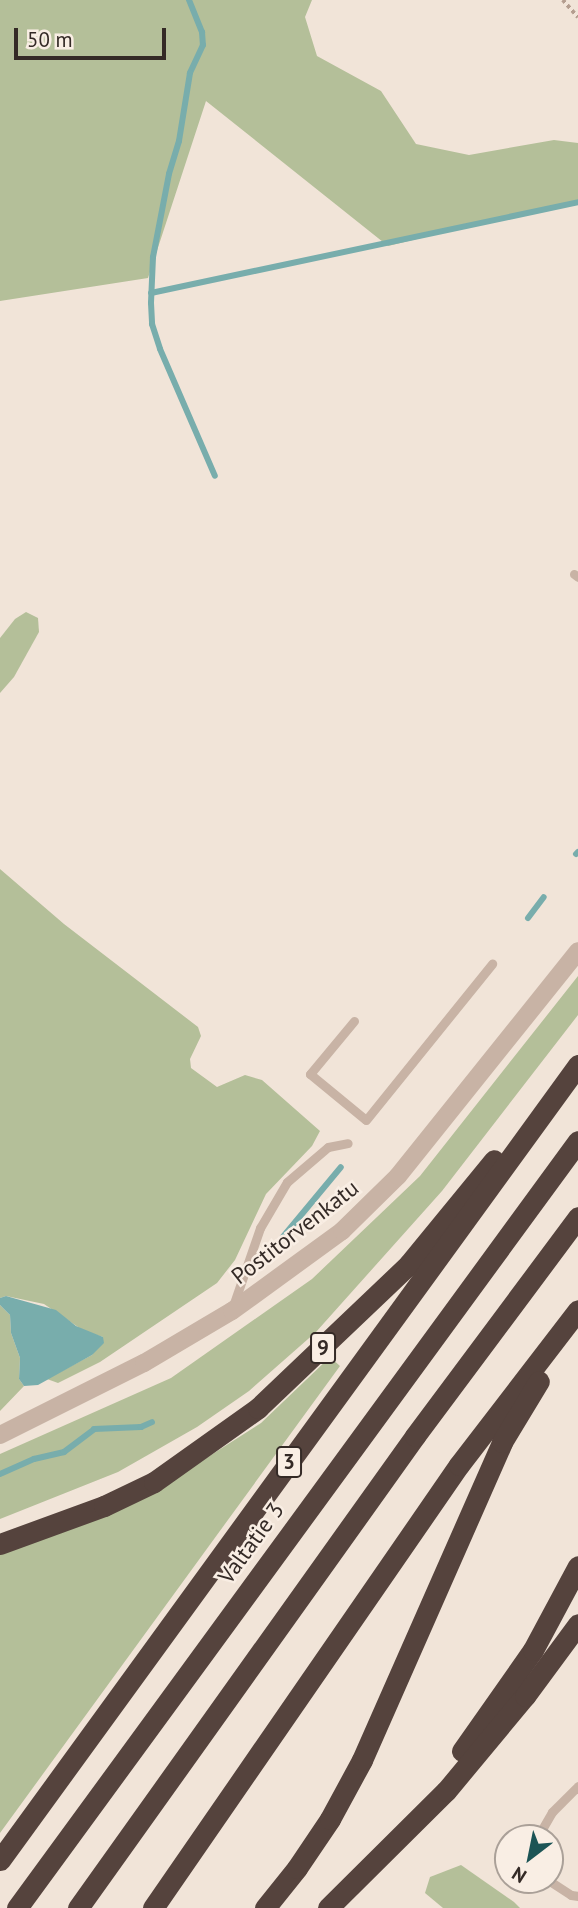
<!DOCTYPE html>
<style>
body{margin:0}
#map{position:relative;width:578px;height:1908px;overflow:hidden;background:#f1e4d8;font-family:"PT Sans",sans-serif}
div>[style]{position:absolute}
.green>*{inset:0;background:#b4bf99}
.water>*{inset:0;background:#78adac}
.stream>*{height:6px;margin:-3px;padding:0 3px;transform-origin:3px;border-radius:3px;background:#78adac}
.path>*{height:3.5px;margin-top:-1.75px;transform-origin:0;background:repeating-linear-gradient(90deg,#b49d8f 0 3.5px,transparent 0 7px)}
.lane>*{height:9px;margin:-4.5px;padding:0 4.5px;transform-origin:4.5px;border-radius:4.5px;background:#c8b3a5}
.street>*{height:18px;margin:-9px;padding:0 9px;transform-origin:9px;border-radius:9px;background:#c8b3a5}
.highway>*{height:21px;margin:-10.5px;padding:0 10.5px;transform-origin:10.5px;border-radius:10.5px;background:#55433d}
span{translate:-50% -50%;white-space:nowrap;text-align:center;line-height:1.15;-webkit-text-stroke:5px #f9eee4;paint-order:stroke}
.shield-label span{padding:2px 5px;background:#f9eee4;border:2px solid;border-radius:5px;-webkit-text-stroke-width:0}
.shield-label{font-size:21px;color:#342a26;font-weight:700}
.street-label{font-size:23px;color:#342a26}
.north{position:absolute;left:494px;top:1824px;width:70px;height:70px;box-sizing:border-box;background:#f9eee4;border:2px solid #aaa098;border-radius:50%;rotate:212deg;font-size:19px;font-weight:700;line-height:28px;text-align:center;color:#342a26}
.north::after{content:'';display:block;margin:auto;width:24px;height:32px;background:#1c5455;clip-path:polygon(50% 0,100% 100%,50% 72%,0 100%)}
.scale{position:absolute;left:14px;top:28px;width:152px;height:32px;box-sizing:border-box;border:4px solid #342a26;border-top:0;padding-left:9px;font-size:21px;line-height:24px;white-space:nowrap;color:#342a26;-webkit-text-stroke:5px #f9eee4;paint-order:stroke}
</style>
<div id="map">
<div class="green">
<div style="clip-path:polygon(0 0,312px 0,305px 17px,317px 56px,381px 91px,416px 144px,469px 155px,554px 140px,578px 143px,578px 200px,388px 246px,206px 101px,148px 278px,0 301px)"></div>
<div style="clip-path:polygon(26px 612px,38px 618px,39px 632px,14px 677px,0 693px,0 638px,15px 619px)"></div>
<div style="clip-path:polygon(0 869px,64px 924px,198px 1027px,201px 1036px,190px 1059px,191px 1068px,217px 1087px,245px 1075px,262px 1080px,320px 1131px,312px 1146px,266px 1194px,235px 1260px,217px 1283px,100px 1362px,58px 1383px,47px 1379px,92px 1355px,103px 1337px,84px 1331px,44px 1304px,6px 1296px,0 1298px)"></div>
<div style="clip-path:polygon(578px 976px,578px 1015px,442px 1191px,316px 1332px,249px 1391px,197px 1427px,118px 1472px,0 1519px,0 1454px,171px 1378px,312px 1279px,420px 1176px)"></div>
<div style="clip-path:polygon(0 1305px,10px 1315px,11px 1333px,20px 1358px,19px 1379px,24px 1386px,0 1411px)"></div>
<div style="clip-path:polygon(330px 1357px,340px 1366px,0 1833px,0 1552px,161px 1487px,261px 1423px)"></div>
<div style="clip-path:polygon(461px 1865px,514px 1902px,520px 1908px,443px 1908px,425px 1893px,430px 1877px)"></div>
</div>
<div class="water">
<div style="clip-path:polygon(6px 1296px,56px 1310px,76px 1326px,103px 1337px,104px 1343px,92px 1355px,38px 1385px,24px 1386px,19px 1379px,20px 1358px,11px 1333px,10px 1315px,0 1305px,0 1298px)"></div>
</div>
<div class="stream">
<div style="left:189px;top:0;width:35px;rotate:68deg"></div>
<div style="left:202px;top:32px;width:13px;rotate:86deg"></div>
<div style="left:203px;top:45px;width:31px;rotate:115deg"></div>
<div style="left:190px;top:73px;width:69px;rotate:99.2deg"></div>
<div style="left:179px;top:141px;width:34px;rotate:107deg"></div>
<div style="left:169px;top:174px;width:85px;rotate:100.9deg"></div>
<div style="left:153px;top:257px;width:46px;rotate:92.5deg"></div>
<div style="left:151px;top:303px;width:21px;rotate:87deg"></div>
<div style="left:152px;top:324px;width:26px;rotate:72deg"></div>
<div style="left:160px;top:349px;width:138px;rotate:66.6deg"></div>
<div style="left:151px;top:293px;width:437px;rotate:-12deg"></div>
<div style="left:576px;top:854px;width:3px;rotate:-45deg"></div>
<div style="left:528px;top:918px;width:26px;rotate:-53deg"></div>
<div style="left:282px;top:1238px;width:92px;rotate:-50.3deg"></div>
<div style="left:0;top:1474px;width:37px;rotate:-24deg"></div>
<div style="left:34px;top:1459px;width:31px;rotate:-13deg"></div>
<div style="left:64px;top:1452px;width:38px;rotate:-37deg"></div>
<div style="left:94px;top:1429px;width:47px;rotate:-2.4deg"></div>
<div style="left:141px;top:1427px;width:12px;rotate:-24deg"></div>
</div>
<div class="path">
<div style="left:563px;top:0;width:23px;rotate:49deg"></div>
</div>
<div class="lane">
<div style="left:574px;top:574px;width:5px;rotate:37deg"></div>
<div style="left:354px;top:1021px;width:69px;rotate:129.7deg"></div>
<div style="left:310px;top:1074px;width:72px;rotate:39.4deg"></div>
<div style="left:366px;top:1120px;width:201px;rotate:-51.1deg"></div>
<div style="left:233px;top:1306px;width:83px;rotate:-70.9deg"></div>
<div style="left:260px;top:1228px;width:53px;rotate:-59.6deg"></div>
<div style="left:287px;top:1182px;width:54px;rotate:-40.5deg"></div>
<div style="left:328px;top:1147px;width:20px;rotate:-11deg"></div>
<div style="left:537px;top:1838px;width:30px;rotate:-60deg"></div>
<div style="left:552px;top:1812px;width:37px;rotate:-45deg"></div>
<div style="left:548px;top:1880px;width:27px;rotate:33deg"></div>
<div style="left:571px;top:1895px;width:7px;rotate:8deg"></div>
</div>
<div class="street">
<div style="left:0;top:1435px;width:161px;rotate:-26.6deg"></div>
<div style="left:144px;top:1363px;width:102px;rotate:-30.6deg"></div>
<div style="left:232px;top:1311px;width:136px;rotate:-36deg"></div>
<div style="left:342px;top:1231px;width:78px;rotate:-44.5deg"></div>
<div style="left:398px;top:1176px;width:288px;rotate:-51.3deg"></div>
</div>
<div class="highway">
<div style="left:0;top:1544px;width:111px;rotate:-20.1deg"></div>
<div style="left:104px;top:1506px;width:55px;rotate:-25.6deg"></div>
<div style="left:154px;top:1482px;width:128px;rotate:-35.4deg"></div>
<div style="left:258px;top:1408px;width:209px;rotate:-43.6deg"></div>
<div style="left:409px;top:1264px;width:134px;rotate:-50.7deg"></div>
<div style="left:462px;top:1751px;width:123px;rotate:-54.9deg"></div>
<div style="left:533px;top:1650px;width:95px;rotate:-61.8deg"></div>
<div style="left:0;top:1860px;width:983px;rotate:-53.98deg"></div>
<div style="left:17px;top:1908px;width:950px;rotate:-53.82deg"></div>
<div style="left:78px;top:1908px;width:580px;rotate:-54.47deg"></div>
<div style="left:415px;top:1436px;width:273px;rotate:-53.3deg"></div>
<div style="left:153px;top:1908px;width:538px;rotate:-55.37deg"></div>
<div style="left:459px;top:1465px;width:195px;rotate:-52.5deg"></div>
<div style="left:265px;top:1908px;width:51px;rotate:-51.3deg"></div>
<div style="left:297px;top:1868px;width:59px;rotate:-56deg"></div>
<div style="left:330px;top:1819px;width:67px;rotate:-61.5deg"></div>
<div style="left:362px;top:1760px;width:347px;rotate:-66.2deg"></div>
<div style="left:502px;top:1442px;width:71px;rotate:-58.8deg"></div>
<div style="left:328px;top:1908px;width:166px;rotate:-44.8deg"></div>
<div style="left:446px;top:1791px;width:124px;rotate:-50.3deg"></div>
<div style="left:525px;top:1696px;width:89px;rotate:-53.6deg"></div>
</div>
<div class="shield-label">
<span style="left:323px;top:1348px">9</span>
<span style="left:289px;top:1462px">3</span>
</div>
<div class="street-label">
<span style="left:295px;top:1232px;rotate:-38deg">Postitorvenkatu</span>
<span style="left:251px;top:1543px;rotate:-54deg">Valtatie 3</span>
</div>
<div class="north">N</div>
<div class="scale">50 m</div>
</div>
